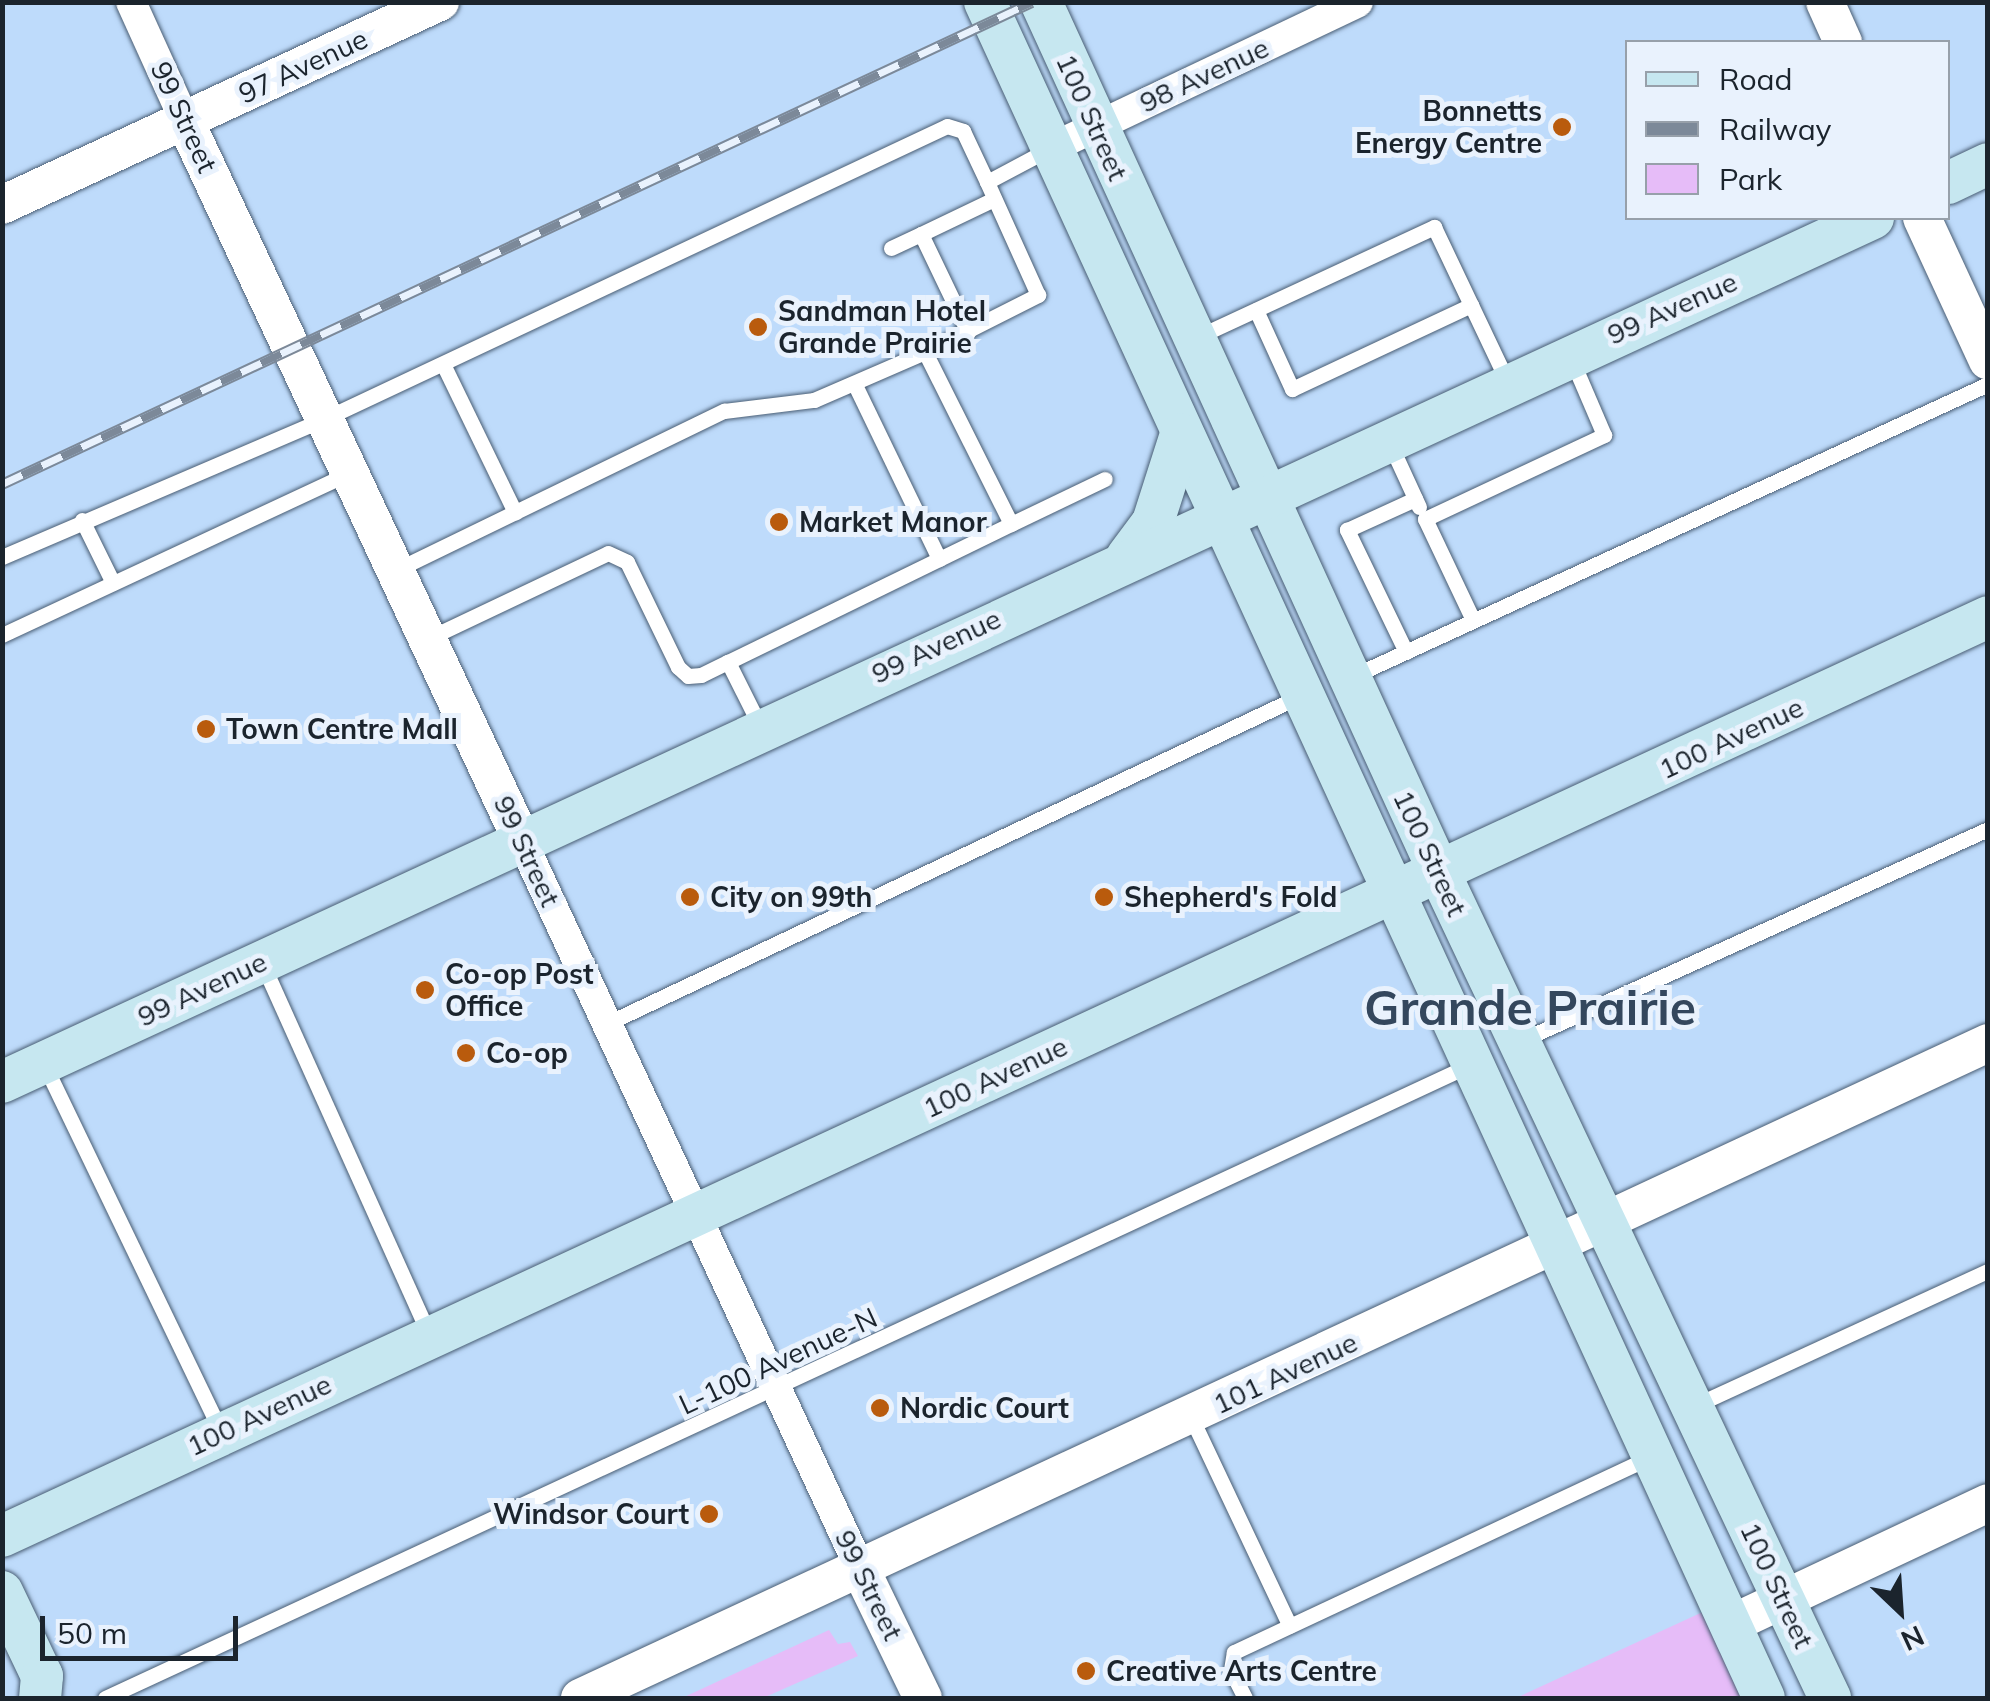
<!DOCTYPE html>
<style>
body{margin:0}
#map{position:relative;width:1990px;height:1701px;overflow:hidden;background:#d4e6fc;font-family:Mulish,sans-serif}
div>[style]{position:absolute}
.built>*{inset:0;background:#bedbfb}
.green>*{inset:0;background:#e6bcf8}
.roads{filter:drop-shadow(0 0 2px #495d73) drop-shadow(0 0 2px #495d73)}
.service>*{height:15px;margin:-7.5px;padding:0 7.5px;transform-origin:7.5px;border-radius:7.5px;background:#fff}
.minor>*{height:30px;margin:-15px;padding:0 15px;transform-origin:15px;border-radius:15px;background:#fff}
.tertiary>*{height:38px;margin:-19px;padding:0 19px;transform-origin:19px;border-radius:19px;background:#fff}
.secondary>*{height:42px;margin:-21px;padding:0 21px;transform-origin:21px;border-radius:21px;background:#c6e7f0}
.rail>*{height:11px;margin-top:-5.5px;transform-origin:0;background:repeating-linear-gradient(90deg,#e9f2fd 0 22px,#7c8999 0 44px);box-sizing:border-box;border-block:2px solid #7c8999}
.dots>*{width:28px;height:28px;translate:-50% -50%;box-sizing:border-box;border:5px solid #e9f2fd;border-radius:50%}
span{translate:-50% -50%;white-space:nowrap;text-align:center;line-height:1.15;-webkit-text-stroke:10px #e9f2fd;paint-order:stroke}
.street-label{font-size:28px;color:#1b242d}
.poi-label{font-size:28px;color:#1b242d;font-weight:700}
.right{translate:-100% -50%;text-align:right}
.left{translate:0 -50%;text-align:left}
.town-label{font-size:48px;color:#34475d;font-weight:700}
.frame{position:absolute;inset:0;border:5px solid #1b242d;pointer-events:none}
.legend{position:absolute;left:1625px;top:40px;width:325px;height:180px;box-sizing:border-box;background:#e9f2fd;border:2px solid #97a0aa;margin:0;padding:12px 18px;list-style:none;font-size:30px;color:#1b242d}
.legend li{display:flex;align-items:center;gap:20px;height:50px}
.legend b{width:50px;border:2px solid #97a0aa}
.north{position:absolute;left:1850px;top:1561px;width:100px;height:100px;-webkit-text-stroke:8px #e9f2fd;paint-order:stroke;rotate:155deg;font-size:28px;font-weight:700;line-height:40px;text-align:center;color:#1b242d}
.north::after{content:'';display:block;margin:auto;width:35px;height:45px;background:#1b242d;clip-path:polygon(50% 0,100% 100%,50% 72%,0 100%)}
.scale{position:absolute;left:40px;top:1616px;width:198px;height:45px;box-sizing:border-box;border:5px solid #1b242d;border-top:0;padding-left:12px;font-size:30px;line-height:35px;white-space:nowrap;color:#1b242d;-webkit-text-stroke:8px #e9f2fd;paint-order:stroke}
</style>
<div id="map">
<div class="built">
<div style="clip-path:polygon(evenodd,3px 3px,1987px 3px,1987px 1698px,3px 1698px,3px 3px,1628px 42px,1948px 42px,1948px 218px,1628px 218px,1628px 42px)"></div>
</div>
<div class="green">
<div style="clip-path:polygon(1720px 1604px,1764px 1698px,1516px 1698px)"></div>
<div style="clip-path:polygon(829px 1630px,838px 1644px,850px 1642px,858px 1656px,763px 1698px,682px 1698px)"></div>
</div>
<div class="roads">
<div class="service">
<div style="left:921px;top:234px;width:81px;rotate:-25.6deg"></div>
<div style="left:891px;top:248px;width:33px;rotate:-25deg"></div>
<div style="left:921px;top:234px;width:109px;rotate:64.4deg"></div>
<div style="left:1256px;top:310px;width:87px;rotate:65.5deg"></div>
<div style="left:1292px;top:389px;width:198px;rotate:-25.1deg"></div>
<div style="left:1195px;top:338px;width:264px;rotate:-24.9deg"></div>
<div style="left:1434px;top:227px;width:173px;rotate:64.6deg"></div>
<div style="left:925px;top:352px;width:127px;rotate:-26.8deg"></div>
<div style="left:1038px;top:295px;width:124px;rotate:-114.3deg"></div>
<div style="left:987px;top:182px;width:70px;rotate:-28deg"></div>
<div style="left:443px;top:364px;width:165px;rotate:64.1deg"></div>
<div style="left:856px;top:387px;width:191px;rotate:64.2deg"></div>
<div style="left:1391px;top:446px;width:67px;rotate:65.3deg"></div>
<div style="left:82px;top:520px;width:70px;rotate:63.8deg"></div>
<div style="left:2px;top:557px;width:350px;rotate:-23.2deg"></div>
<div style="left:324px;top:419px;width:688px;rotate:-25.19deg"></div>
<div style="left:947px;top:126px;width:17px;rotate:17deg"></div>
<div style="left:963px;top:131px;width:56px;rotate:64.8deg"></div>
<div style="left:396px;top:570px;width:365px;rotate:-25.9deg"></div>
<div style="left:724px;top:411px;width:91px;rotate:-7deg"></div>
<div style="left:814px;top:400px;width:121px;rotate:-23.4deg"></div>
<div style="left:925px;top:352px;width:192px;rotate:63.4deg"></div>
<div style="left:1011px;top:524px;width:104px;rotate:-25.6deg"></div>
<div style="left:1473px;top:620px;width:112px;rotate:-115.4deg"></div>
<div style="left:1425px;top:519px;width:198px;rotate:-25.1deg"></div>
<div style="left:1604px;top:435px;width:84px;rotate:-113.2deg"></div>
<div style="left:2px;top:635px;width:382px;rotate:-25deg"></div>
<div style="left:427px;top:639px;width:200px;rotate:-25.4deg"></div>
<div style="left:608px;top:553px;width:21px;rotate:25deg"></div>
<div style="left:627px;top:562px;width:117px;rotate:64.1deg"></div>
<div style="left:678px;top:667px;width:13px;rotate:42deg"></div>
<div style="left:688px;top:676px;width:13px;rotate:-4deg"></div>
<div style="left:701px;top:675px;width:30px;rotate:-26deg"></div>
<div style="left:1406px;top:652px;width:136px;rotate:-115.8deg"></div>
<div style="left:1347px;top:530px;width:75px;rotate:-24.5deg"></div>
<div style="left:1351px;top:677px;width:701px;rotate:-24.7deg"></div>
<div style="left:761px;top:728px;width:74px;rotate:-116.6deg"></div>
<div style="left:728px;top:662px;width:315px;rotate:-26deg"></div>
<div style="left:263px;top:965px;width:406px;rotate:65.8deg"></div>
<div style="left:608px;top:1023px;width:765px;rotate:-25.29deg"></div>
<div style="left:1522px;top:1040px;width:512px;rotate:-24.36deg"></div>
<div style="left:45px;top:1066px;width:407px;rotate:64.3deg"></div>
<div style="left:1696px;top:1405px;width:321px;rotate:-24.7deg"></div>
<div style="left:1191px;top:1417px;width:231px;rotate:64.7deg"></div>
<div style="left:105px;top:1698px;width:1505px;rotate:-24.88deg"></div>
<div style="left:1245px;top:1698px;width:31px;rotate:-117deg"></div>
<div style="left:1231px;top:1670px;width:18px;rotate:-81deg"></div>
<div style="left:1234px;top:1652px;width:460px;rotate:-25.1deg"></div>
</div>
<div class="minor">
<div style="left:131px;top:2px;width:131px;rotate:65.6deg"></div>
<div style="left:1049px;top:149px;width:342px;rotate:-25.4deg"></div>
<div style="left:521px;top:839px;width:806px;rotate:65.06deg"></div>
</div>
<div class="tertiary">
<div style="left:1825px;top:2px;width:44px;rotate:65.8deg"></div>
<div style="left:185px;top:121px;width:793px;rotate:64.92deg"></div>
<div style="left:2px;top:205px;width:483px;rotate:-24.9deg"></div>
<div style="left:1922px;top:218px;width:157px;rotate:65.2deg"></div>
<div style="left:861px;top:1570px;width:142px;rotate:64.2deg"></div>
<div style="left:1729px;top:1625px;width:286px;rotate:-25.2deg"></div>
<div style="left:580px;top:1698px;width:1553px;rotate:-24.95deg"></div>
</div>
<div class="secondary">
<div style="left:985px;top:2px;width:1866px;rotate:65.33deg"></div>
<div style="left:1041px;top:2px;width:959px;rotate:65.41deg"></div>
<div style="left:1440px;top:874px;width:912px;rotate:64.67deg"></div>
<div style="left:1948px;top:183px;width:44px;rotate:-25.4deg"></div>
<div style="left:1127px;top:557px;width:44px;rotate:-53.4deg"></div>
<div style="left:1153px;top:522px;width:92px;rotate:-72.3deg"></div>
<div style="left:2px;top:1082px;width:2061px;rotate:-24.79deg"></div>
<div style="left:2px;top:1536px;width:2188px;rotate:-24.83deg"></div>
<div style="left:2px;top:1592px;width:93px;rotate:64.5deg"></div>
<div style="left:42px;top:1676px;width:22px;rotate:95deg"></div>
</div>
</div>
<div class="rail">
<div style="left:2px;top:484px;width:1137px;rotate:-25.08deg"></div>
</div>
<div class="dots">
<div style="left:1562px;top:127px;background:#b95b0d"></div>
<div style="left:758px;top:327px;background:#b95b0d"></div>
<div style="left:779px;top:522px;background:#b95b0d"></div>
<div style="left:206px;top:729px;background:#b95b0d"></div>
<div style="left:690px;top:897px;background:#b95b0d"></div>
<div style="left:1104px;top:897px;background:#b95b0d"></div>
<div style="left:425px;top:990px;background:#b95b0d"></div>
<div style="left:466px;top:1053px;background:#b95b0d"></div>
<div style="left:880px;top:1408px;background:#b95b0d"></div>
<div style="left:709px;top:1514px;background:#b95b0d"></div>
<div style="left:1086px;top:1671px;background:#b95b0d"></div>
</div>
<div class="street-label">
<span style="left:303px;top:66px;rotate:-25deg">97 Avenue</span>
<span style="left:1204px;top:75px;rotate:-25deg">98 Avenue</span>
<span style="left:184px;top:117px;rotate:65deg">99 Street</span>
<span style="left:1092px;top:117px;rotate:66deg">100 Street</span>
<span style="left:1672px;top:308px;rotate:-24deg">99 Avenue</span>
<span style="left:936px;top:646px;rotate:-25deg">99 Avenue</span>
<span style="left:1731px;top:738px;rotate:-25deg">100 Avenue</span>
<span style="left:527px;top:851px;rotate:65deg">99 Street</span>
<span style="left:1430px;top:853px;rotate:65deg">100 Street</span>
<span style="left:202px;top:989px;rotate:-25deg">99 Avenue</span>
<span style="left:995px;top:1077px;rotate:-25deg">100 Avenue</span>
<span style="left:778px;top:1361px;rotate:-25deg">L-100 Avenue-N</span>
<span style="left:1285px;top:1373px;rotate:-25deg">101 Avenue</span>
<span style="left:259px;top:1415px;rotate:-25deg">100 Avenue</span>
<span style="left:869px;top:1585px;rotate:64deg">99 Street</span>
<span style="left:1777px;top:1585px;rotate:65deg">100 Street</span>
</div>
<div class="poi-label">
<span class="right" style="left:1542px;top:127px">Bonnetts<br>Energy Centre</span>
<span class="left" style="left:778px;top:327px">Sandman Hotel<br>Grande Prairie</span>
<span class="left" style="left:799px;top:522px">Market Manor</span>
<span class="left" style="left:226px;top:729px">Town Centre Mall</span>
<span class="left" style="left:710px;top:897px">City on 99th</span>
<span class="left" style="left:1124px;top:897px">Shepherd's Fold</span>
<span class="left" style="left:445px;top:990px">Co-op Post<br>Office</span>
<span class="left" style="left:486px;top:1053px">Co-op</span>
<span class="left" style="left:900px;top:1408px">Nordic Court</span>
<span class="right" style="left:689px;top:1514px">Windsor Court</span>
<span class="left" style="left:1106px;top:1671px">Creative Arts Centre</span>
</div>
<div class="town-label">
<span style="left:1530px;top:1008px">Grande Prairie</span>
</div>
<div class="frame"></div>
<ul class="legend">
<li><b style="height:12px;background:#c6e7f0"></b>Road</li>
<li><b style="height:12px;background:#7c8999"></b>Railway</li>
<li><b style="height:28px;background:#e6bcf8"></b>Park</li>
</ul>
<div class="north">N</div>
<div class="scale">50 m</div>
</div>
